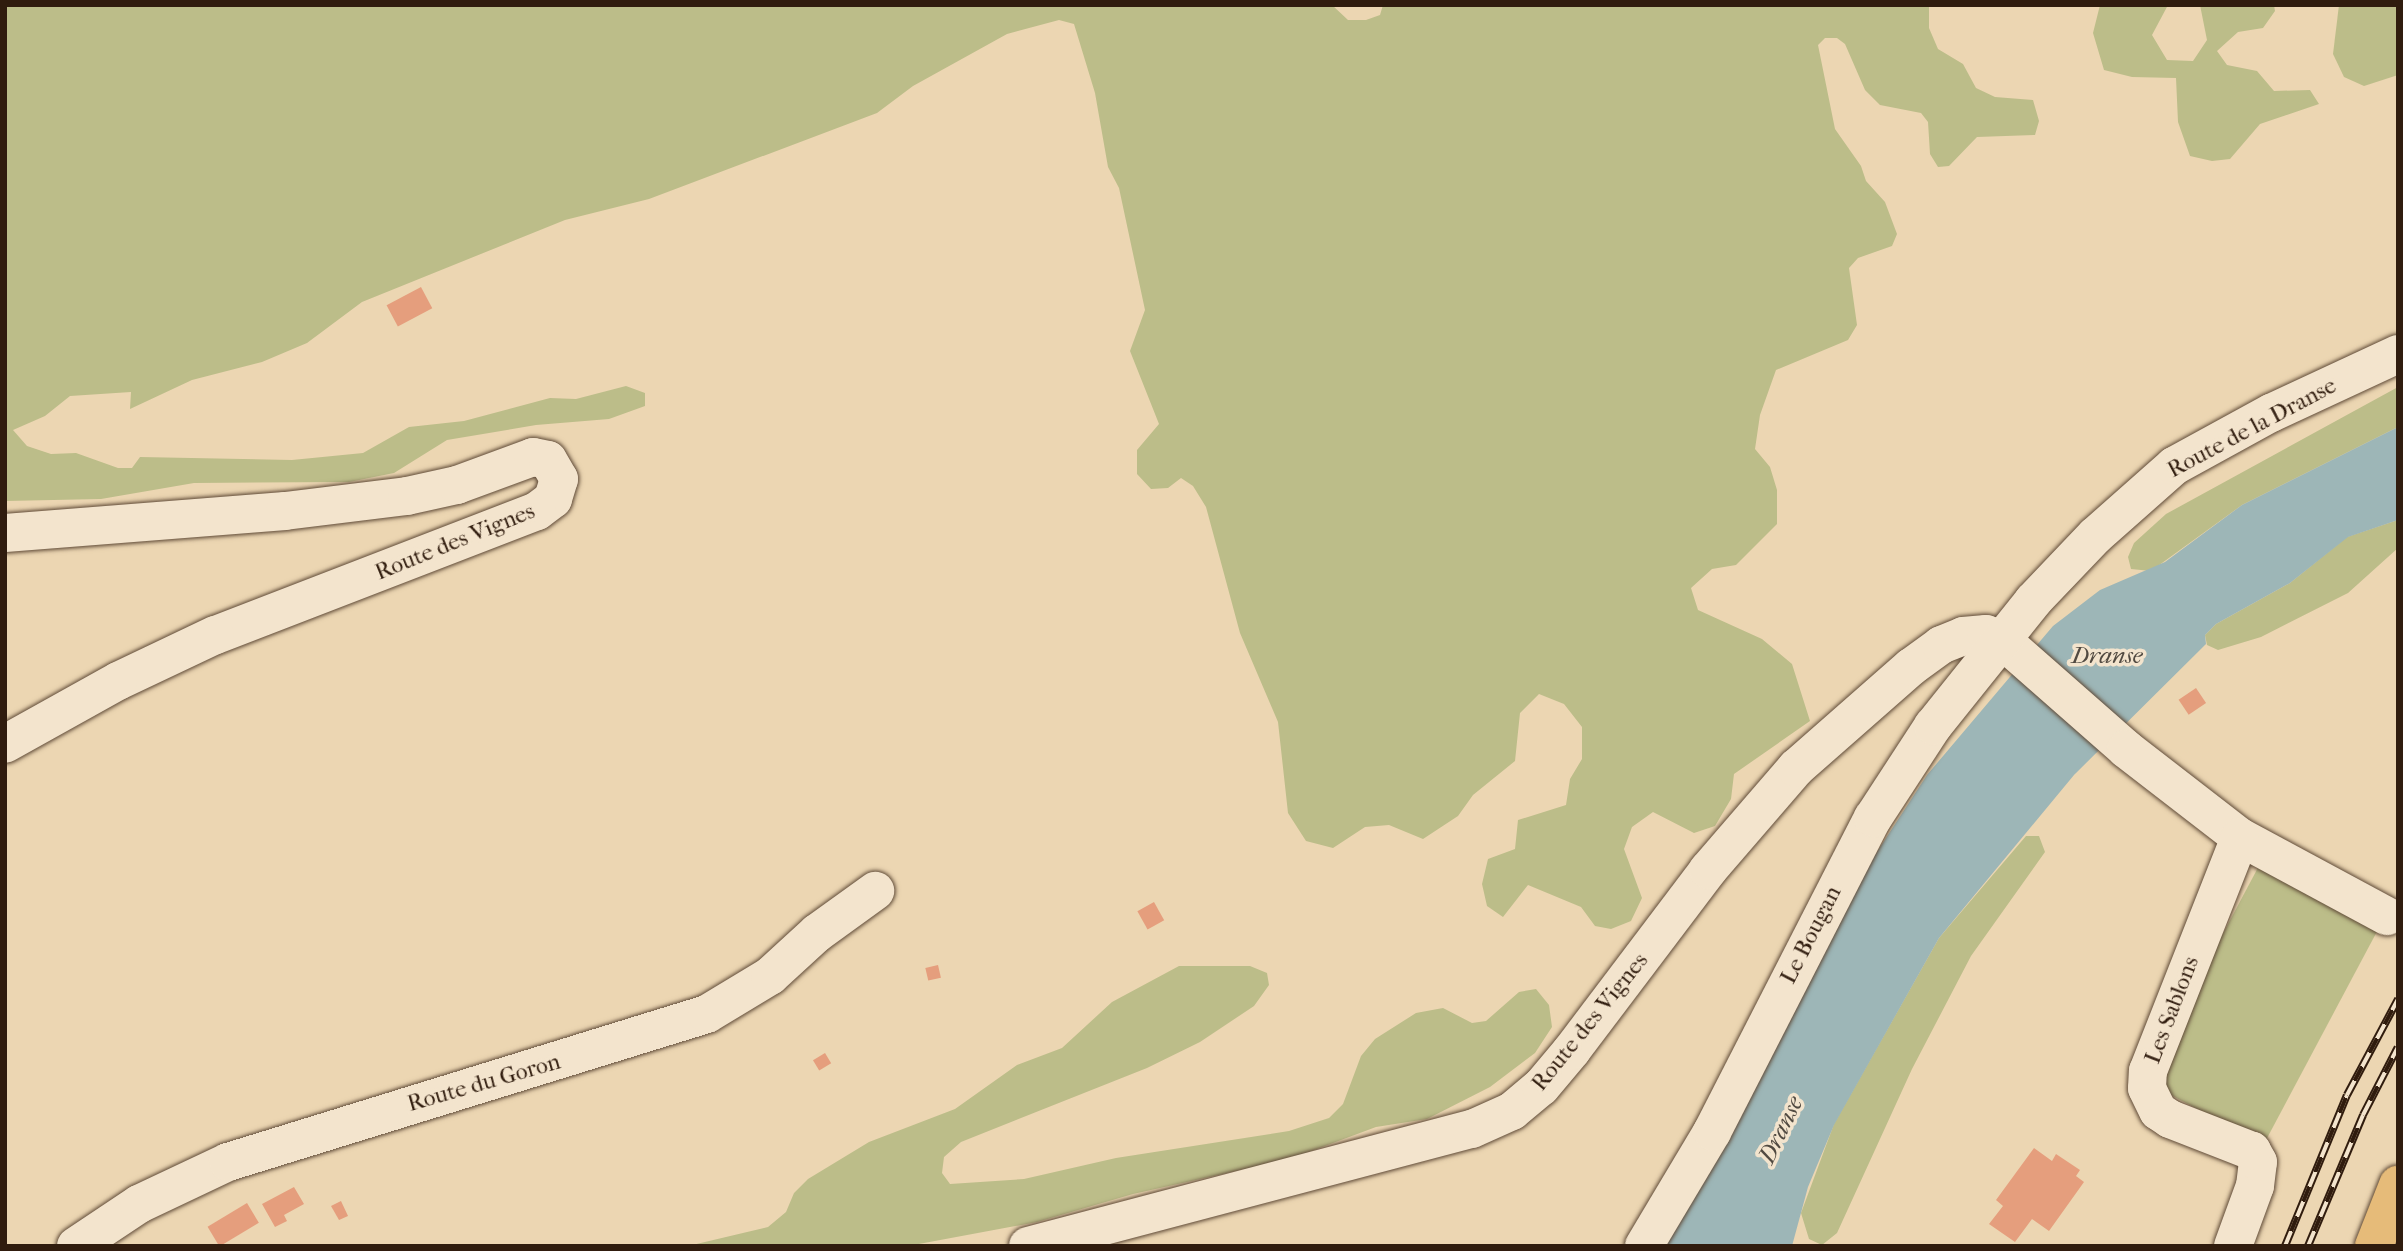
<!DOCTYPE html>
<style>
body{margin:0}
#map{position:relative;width:2403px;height:1251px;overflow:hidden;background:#ecd6b2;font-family:"IM FELL French Canon",serif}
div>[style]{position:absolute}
.green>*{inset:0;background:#bcbd89;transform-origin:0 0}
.water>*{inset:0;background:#9db6b7}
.building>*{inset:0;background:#e59e7d;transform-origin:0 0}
.roads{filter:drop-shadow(0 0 2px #5f4a37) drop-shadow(0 0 2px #5f4a37)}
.minor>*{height:38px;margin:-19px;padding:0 19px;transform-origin:19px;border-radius:19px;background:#f3e4cd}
.primary>*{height:38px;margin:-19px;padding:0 19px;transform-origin:19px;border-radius:19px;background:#e6bb79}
.rail>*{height:8px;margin-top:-4px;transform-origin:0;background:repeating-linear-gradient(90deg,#f3e4cd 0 16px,#301c0e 0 32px);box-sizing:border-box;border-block:2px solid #301c0e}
span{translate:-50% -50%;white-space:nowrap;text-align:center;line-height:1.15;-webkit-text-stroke:7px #f3e4cd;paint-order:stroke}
.street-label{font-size:23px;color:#301c0e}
.water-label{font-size:24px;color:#514a41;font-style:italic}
.frame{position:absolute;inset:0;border:7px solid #301c0e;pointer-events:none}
</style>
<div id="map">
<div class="green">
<div style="clip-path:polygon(5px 5px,1332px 5px,1348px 20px,1366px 20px,1380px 15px,1383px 5px,1929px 5px,1929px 28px,1938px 49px,1963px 64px,1976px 88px,1995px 97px,2033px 100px,2039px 121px,2035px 135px,1977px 137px,1949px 166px,1938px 167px,1930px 154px,1928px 122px,1921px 113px,1880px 105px,1865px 90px,1845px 44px,1837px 38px,1825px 38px,1818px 45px,1835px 129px,1861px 166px,1866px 181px,1885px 202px,1897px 234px,1892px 246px,1858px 258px,1849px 268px,1857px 325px,1848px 340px,1776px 370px,1760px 415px,1755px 449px,1770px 467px,1777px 490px,1777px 524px,1736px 565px,1712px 569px,1691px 588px,1698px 610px,1762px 639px,1792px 664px,1810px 721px,1734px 774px,1731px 799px,1715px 826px,1694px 833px,1653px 812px,1632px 827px,1624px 849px,1642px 898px,1631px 921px,1611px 929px,1595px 926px,1581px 907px,1528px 885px,1503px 917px,1487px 906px,1482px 884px,1488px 859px,1515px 849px,1518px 820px,1566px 805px,1570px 779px,1582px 759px,1582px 727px,1564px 704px,1539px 694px,1520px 713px,1515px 761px,1473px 795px,1458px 816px,1423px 839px,1389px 825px,1365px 827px,1333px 848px,1306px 841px,1288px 813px,1278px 722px,1240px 633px,1206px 507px,1193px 486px,1181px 478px,1168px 488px,1151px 489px,1137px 474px,1137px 450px,1159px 424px,1130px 351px,1145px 310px,1119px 188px,1108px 167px,1095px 93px,1074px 24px,1059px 20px,1007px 34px,913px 86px,877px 113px,649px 199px,565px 220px,362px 302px,307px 343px,262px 362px,192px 380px,130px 409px,131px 392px,70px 396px,45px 416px,13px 430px,27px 446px,51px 454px,76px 453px,118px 468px,132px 468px,140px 457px,292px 460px,363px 453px,409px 427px,464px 421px,550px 398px,576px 399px,626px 386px,645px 393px,645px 406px,609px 419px,536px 425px,447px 440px,394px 473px,349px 482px,194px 483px,101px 499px,5px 501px)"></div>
<div style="clip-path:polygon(2100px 5px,2168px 5px,2152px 35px,2167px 60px,2193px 61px,2207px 40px,2200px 5px,2274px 5px,2275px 11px,2263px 28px,2238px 32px,2217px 51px,2227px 65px,2257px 71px,2274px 91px,2310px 90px,2319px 104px,2260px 124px,2230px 159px,2212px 161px,2190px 156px,2178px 122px,2176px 78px,2132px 77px,2104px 70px,2093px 33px)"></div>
<div style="clip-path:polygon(2339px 5px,2398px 5px,2398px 75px,2364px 86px,2344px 77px,2333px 54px)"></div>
<div style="clip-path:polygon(2398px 387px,2398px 427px,2242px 505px,2151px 571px,2131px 569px,2128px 557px,2134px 543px,2166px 514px)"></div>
<div style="clip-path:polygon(2398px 520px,2398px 548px,2348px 593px,2261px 637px,2218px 650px,2207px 645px,2205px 635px,2216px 624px,2290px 583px,2347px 537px)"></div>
<div style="clip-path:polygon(2026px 836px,2039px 836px,2045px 852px,1971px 956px,1912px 1069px,1837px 1233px,1822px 1245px,1809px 1239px,1801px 1213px,1834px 1124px,1939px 938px)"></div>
<div style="left:2261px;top:862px;width:135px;height:248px;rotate:28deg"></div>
<div style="clip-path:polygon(1179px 966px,1250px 966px,1267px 973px,1269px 985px,1254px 1006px,1200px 1042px,1147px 1068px,961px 1142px,944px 1157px,942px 1173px,950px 1184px,1024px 1179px,1116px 1158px,1289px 1131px,1329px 1118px,1343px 1104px,1361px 1056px,1375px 1039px,1416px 1013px,1443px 1008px,1472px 1023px,1486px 1021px,1519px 992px,1536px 989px,1549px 1005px,1552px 1027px,1535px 1053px,1490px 1087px,1427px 1119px,1376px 1127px,1290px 1159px,1133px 1194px,1037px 1222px,908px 1246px,688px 1246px,768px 1227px,786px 1212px,794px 1193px,808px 1179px,869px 1142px,955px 1109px,1017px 1065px,1062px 1048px,1112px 1002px)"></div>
</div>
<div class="water">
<div style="clip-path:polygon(2398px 427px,2398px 520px,2348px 537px,2290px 583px,2216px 624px,2205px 635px,2206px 644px,2074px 775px,1939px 938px,1834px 1125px,1808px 1187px,1792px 1246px,1665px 1246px,1721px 1151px,1856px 884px,1927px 775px,2053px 626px,2100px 590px,2165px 562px,2242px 505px)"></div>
</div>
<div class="building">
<div style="left:421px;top:287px;width:24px;height:39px;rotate:62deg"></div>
<div style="left:2196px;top:688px;width:18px;height:21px;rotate:56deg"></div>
<div style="left:1154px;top:902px;width:21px;height:19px;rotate:61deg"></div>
<div style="left:938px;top:965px;width:13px;height:13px;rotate:77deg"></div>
<div style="left:825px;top:1053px;width:12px;height:14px;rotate:59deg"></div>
<div style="clip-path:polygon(2034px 1148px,2052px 1161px,2056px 1154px,2080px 1170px,2076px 1176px,2084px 1182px,2049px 1231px,2032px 1219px,2015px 1242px,1989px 1224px,2003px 1206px,1996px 1200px)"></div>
<div style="clip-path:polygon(294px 1187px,304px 1204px,284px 1215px,287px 1221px,275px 1227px,262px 1204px)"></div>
<div style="clip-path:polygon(341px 1201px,348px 1216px,339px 1220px,331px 1206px)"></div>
<div style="left:247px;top:1203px;width:23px;height:46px;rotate:59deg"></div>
</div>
<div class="roads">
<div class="minor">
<div style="left:5px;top:533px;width:281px;rotate:-4.5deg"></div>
<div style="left:285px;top:511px;width:123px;rotate:-7deg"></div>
<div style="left:407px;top:496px;width:51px;rotate:-12.4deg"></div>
<div style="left:457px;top:485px;width:81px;rotate:-20.2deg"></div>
<div style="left:533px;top:457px;width:15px;rotate:11deg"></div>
<div style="left:548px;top:460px;width:22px;rotate:60deg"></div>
<div style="left:559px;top:479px;width:21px;rotate:107deg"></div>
<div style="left:553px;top:499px;width:20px;rotate:143deg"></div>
<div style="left:537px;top:511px;width:345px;rotate:158.9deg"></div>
<div style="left:215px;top:635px;width:107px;rotate:154.6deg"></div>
<div style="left:118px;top:681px;width:129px;rotate:150.9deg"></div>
<div style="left:76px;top:1246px;width:76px;rotate:-33.7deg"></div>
<div style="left:139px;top:1204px;width:98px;rotate:-25.3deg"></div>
<div style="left:228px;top:1162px;width:501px;rotate:-17.17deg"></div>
<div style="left:707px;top:1014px;width:74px;rotate:-31.1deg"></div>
<div style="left:770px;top:976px;width:64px;rotate:-42.5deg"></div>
<div style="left:817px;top:933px;width:72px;rotate:-35.9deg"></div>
<div style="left:1028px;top:1246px;width:459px;rotate:-14.8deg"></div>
<div style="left:1472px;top:1129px;width:44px;rotate:-24.2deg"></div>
<div style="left:1512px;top:1111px;width:38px;rotate:-40deg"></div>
<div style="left:1541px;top:1087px;width:48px;rotate:-50deg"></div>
<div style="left:1572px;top:1050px;width:226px;rotate:-52.9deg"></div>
<div style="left:1708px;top:870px;width:135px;rotate:-49.2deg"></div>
<div style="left:1796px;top:768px;width:153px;rotate:-41.3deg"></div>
<div style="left:1911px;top:667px;width:37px;rotate:-36deg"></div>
<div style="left:1941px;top:645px;width:24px;rotate:-22deg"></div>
<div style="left:1963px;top:636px;width:23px;rotate:-5deg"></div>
<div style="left:1986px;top:634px;width:16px;rotate:18deg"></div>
<div style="left:2001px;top:639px;width:167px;rotate:41.3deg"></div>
<div style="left:2126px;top:749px;width:144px;rotate:37.7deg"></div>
<div style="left:2240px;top:837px;width:167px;rotate:28.3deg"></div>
<div style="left:1644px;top:1246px;width:133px;rotate:-59.2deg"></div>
<div style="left:1712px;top:1132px;width:353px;rotate:-62.9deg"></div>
<div style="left:1873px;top:818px;width:110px;rotate:-56.9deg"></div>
<div style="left:1933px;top:726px;width:160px;rotate:-51.3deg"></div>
<div style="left:2033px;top:601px;width:90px;rotate:-46.4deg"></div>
<div style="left:2095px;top:536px;width:106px;rotate:-41.5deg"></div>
<div style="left:2174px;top:466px;width:111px;rotate:-28.7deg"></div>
<div style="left:2271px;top:413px;width:140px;rotate:-24.9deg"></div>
<div style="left:2233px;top:1246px;width:64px;rotate:-69.9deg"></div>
<div style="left:2255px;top:1186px;width:24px;rotate:-83deg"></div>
<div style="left:2258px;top:1162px;width:13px;rotate:-119deg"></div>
<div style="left:2252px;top:1151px;width:88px;rotate:-158.7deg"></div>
<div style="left:2170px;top:1119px;width:14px;rotate:-146deg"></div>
<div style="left:2158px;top:1111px;width:25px;rotate:-116deg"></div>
<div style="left:2147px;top:1088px;width:17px;rotate:-87deg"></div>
<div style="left:2148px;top:1071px;width:251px;rotate:-68.5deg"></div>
</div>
<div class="primary">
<div style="left:2374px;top:1246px;width:66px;rotate:-68.5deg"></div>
</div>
</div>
<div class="rail">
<div style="left:2285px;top:1246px;width:163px;rotate:-67.7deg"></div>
<div style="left:2347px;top:1095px;width:109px;rotate:-62deg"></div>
<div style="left:2308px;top:1246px;width:142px;rotate:-67.2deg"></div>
<div style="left:2363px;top:1115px;width:76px;rotate:-62.8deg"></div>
</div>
<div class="street-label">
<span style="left:2252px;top:428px;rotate:-28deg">Route de la Dranse</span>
<span style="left:455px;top:542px;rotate:-22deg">Route des Vignes</span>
<span style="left:1811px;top:935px;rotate:-63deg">Le Bougan</span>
<span style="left:2172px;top:1010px;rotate:-69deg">Les Sablons</span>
<span style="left:1590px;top:1022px;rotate:-51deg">Route des Vignes</span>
<span style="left:484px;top:1083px;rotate:-16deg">Route du Goron</span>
</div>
<div class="water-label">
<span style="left:2107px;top:656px">Dranse</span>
<span style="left:1781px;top:1130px;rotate:-64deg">Dranse</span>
</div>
<div class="frame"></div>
</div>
